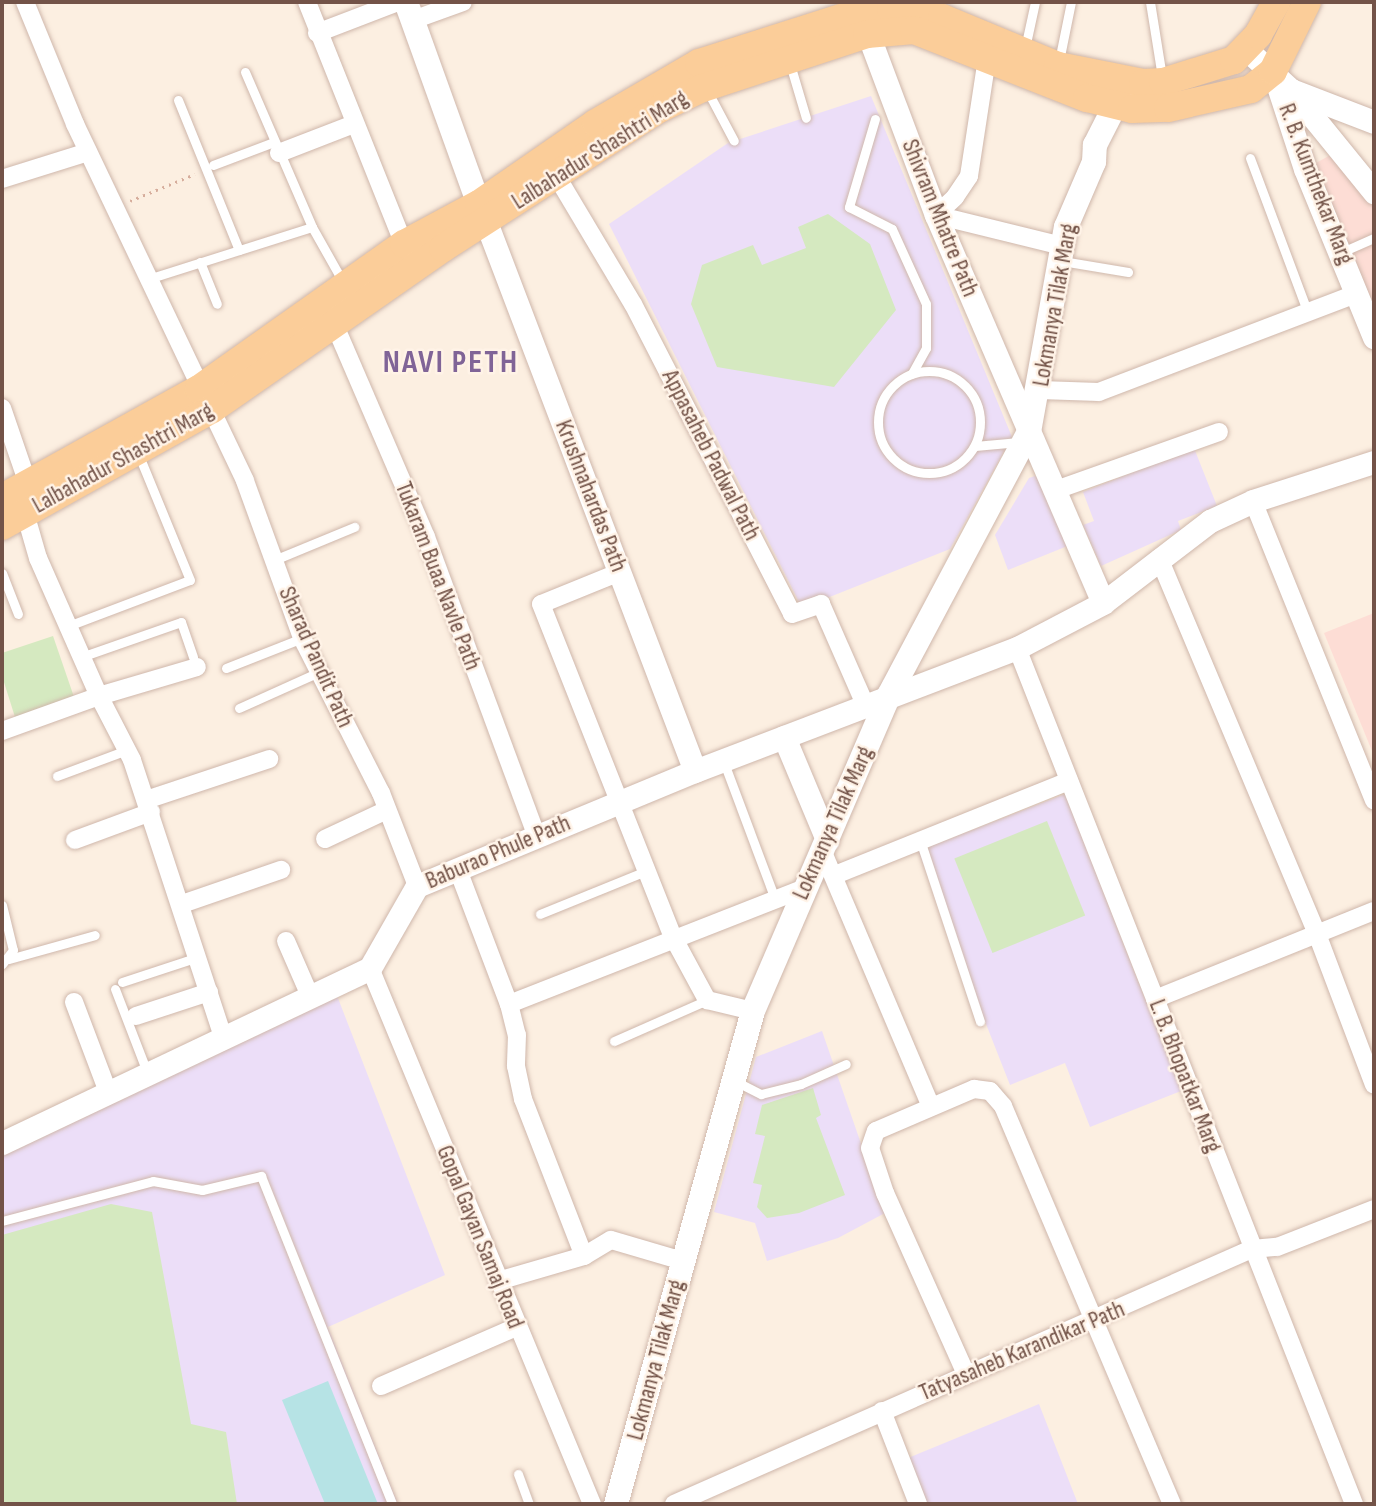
<!DOCTYPE html>
<style>
body{margin:0}
#map{position:relative;width:1376px;height:1506px;overflow:hidden;background:#fcefe1;font-family:"Sofia Sans Condensed",sans-serif}
div>[style]{position:absolute}
.commercial>*{inset:0;background:#fdddd5}
.education>*{inset:0;background:#ecdef8}
.green>*{inset:0;background:#d5e9c0;transform-origin:0 0}
.water>*{inset:0;background:#b6e3e5}
.path>*{height:2.5px;margin-top:-1.25px;transform-origin:0;background:repeating-linear-gradient(90deg,#d6ad9c 0 2px,transparent 0 7px)}
.roads{filter:drop-shadow(0 0 2px #cfb7ab) drop-shadow(0 0 2px #cfb7ab)}
.service>*{height:9px;margin:-4.5px;padding:0 4.5px;transform-origin:4.5px;border-radius:4.5px;background:#fff}
.service>.ring{margin:-4.5px;padding:0;box-sizing:content-box;background:none;border:9px solid #fff;border-radius:50%}
.minor>*{height:18px;margin:-9px;padding:0 9px;transform-origin:9px;border-radius:9px;background:#fff}
.tertiary>*{height:23px;margin:-11.5px;padding:0 11.5px;transform-origin:11.5px;border-radius:11.5px;background:#fff}
.secondary>*{height:24px;margin:-12px;padding:0 12px;transform-origin:12px;border-radius:12px;background:#fff}
.primary>*{height:28px;margin:-14px;padding:0 14px;transform-origin:14px;border-radius:14px;background:#fbcd99}
span{translate:-50% -50%;white-space:nowrap;text-align:center;line-height:1.15;-webkit-text-stroke:5px #fff3e7;paint-order:stroke}
.street-label{font-size:24px;color:#735348}
.district-label{font-size:32px;color:#806497;font-weight:700;letter-spacing:2px}
.frame{position:absolute;inset:0;border:4px solid #735348;pointer-events:none}
</style>
<div id="map">
<div class="commercial">
<div style="clip-path:polygon(1336px 152px,1374px 197px,1374px 325px,1316px 163px)"></div>
<div style="clip-path:polygon(1374px 613px,1374px 756px,1324px 633px)"></div>
</div>
<div class="education">
<div style="clip-path:polygon(871px 96px,1012px 437px,950px 549px,802px 608px,609px 224px,728px 143px)"></div>
<div style="clip-path:polygon(1194px 448px,1217px 506px,1178px 521px,1181px 530px,1101px 566px,1083px 525px,1094px 521px,1083px 492px)"></div>
<div style="clip-path:polygon(1035px 476px,1042px 478px,1070px 545px,1008px 570px,995px 535px,1029px 478px)"></div>
<div style="clip-path:polygon(1065px 794px,1181px 1091px,1090px 1127px,1065px 1063px,1010px 1085px,918px 851px)"></div>
<div style="clip-path:polygon(336px 993px,445px 1275px,328px 1327px,398px 1504px,2px 1504px,2px 1150px)"></div>
<div style="clip-path:polygon(822px 1031px,885px 1213px,838px 1238px,767px 1261px,755px 1223px,714px 1212px,756px 1057px)"></div>
<div style="clip-path:polygon(1039px 1404px,1078px 1504px,927px 1504px,908px 1458px)"></div>
</div>
<div class="green">
<div style="clip-path:polygon(828px 214px,870px 244px,896px 310px,834px 387px,717px 367px,691px 304px,702px 265px,753px 245px,762px 265px,806px 248px,798px 227px)"></div>
<div style="clip-path:polygon(53px 636px,74px 697px,15px 717px,2px 676px,2px 653px)"></div>
<div style="left:1047px;top:821px;width:102px;height:100px;rotate:68deg"></div>
<div style="clip-path:polygon(813px 1088px,821px 1115px,816px 1118px,845px 1195px,799px 1213px,767px 1218px,757px 1207px,762px 1185px,753px 1183px,765px 1136px,755px 1134px,762px 1105px)"></div>
<div style="clip-path:polygon(111px 1204px,152px 1212px,191px 1424px,226px 1432px,237px 1504px,2px 1504px,2px 1235px)"></div>
</div>
<div class="water">
<div style="clip-path:polygon(328px 1381px,378px 1504px,325px 1504px,282px 1400px)"></div>
</div>
<div class="path">
<div style="left:130px;top:201px;width:70px;rotate:-22.6deg"></div>
</div>
<div class="roads">
<div class="service">
<div style="left:1150px;top:2px;width:76px;rotate:80.9deg"></div>
<div style="left:1025px;top:48px;width:47px;rotate:-77.7deg"></div>
<div style="left:1059px;top:61px;width:60px;rotate:-78.5deg"></div>
<div style="left:790px;top:64px;width:56px;rotate:73.5deg"></div>
<div style="left:245px;top:72px;width:169px;rotate:66.6deg"></div>
<div style="left:312px;top:227px;width:63px;rotate:60.6deg"></div>
<div style="left:708px;top:92px;width:55px;rotate:62deg"></div>
<div style="left:178px;top:100px;width:162px;rotate:67.9deg"></div>
<div style="left:875px;top:119px;width:92px;rotate:106.5deg"></div>
<div style="left:849px;top:207px;width:48px;rotate:27.1deg"></div>
<div style="left:892px;top:229px;width:82px;rotate:65.6deg"></div>
<div style="left:926px;top:304px;width:44px;rotate:90deg"></div>
<div style="left:926px;top:348px;width:29px;rotate:119deg"></div>
<div style="left:1250px;top:158px;width:165px;rotate:69.5deg"></div>
<div style="left:213px;top:165px;width:65px;rotate:-20.7deg"></div>
<div style="left:1342px;top:252px;width:35px;rotate:-24deg"></div>
<div style="left:1062px;top:261px;width:67px;rotate:9.5deg"></div>
<div style="left:200px;top:262px;width:45px;rotate:68deg"></div>
<div style="left:148px;top:279px;width:172px;rotate:-17.6deg"></div>
<div class="ring" style="left:878px;top:371px;width:93px;height:93px"></div>
<div style="left:975px;top:446px;width:44px;rotate:-5.2deg"></div>
<div style="left:274px;top:560px;width:87px;rotate:-22.4deg"></div>
<div style="left:2px;top:573px;width:44px;rotate:68.7deg"></div>
<div style="left:68px;top:626px;width:130px;rotate:-20.7deg"></div>
<div style="left:190px;top:580px;width:137px;rotate:-112.3deg"></div>
<div style="left:81px;top:657px;width:106px;rotate:-19.3deg"></div>
<div style="left:181px;top:622px;width:37px;rotate:71deg"></div>
<div style="left:226px;top:668px;width:82px;rotate:-21.5deg"></div>
<div style="left:239px;top:708px;width:88px;rotate:-24.2deg"></div>
<div style="left:723px;top:760px;width:148px;rotate:69.5deg"></div>
<div style="left:57px;top:776px;width:75px;rotate:-20.4deg"></div>
<div style="left:920px;top:840px;width:191px;rotate:71.7deg"></div>
<div style="left:2px;top:905px;width:46px;rotate:76.3deg"></div>
<div style="left:13px;top:950px;width:18px;rotate:128deg"></div>
<div style="left:540px;top:914px;width:114px;rotate:-22.1deg"></div>
<div style="left:9px;top:959px;width:89px;rotate:-15.6deg"></div>
<div style="left:122px;top:982px;width:80px;rotate:-18.2deg"></div>
<div style="left:115px;top:989px;width:89px;rotate:68.9deg"></div>
<div style="left:614px;top:1041px;width:102px;rotate:-23.8deg"></div>
<div style="left:737px;top:1082px;width:27px;rotate:27deg"></div>
<div style="left:761px;top:1094px;width:41px;rotate:-14deg"></div>
<div style="left:801px;top:1084px;width:49px;rotate:-24deg"></div>
<div style="left:2px;top:1221px;width:156px;rotate:-14.8deg"></div>
<div style="left:153px;top:1181px;width:50px;rotate:10.4deg"></div>
<div style="left:202px;top:1190px;width:61px;rotate:-13.3deg"></div>
<div style="left:261px;top:1176px;width:353px;rotate:68.2deg"></div>
<div style="left:518px;top:1474px;width:32px;rotate:70deg"></div>
</div>
<div class="minor">
<div style="left:25px;top:2px;width:132px;rotate:67.7deg"></div>
<div style="left:75px;top:124px;width:395px;rotate:64.5deg"></div>
<div style="left:245px;top:481px;width:167px;rotate:70deg"></div>
<div style="left:302px;top:638px;width:174px;rotate:63deg"></div>
<div style="left:381px;top:793px;width:100px;rotate:68.8deg"></div>
<div style="left:307px;top:2px;width:261px;rotate:68.2deg"></div>
<div style="left:413px;top:20px;width:53px;rotate:-19.8deg"></div>
<div style="left:317px;top:33px;width:87px;rotate:-20.9deg"></div>
<div style="left:279px;top:153px;width:80px;rotate:-21.1deg"></div>
<div style="left:556px;top:175px;width:150px;rotate:59.2deg"></div>
<div style="left:633px;top:304px;width:348px;rotate:62.8deg"></div>
<div style="left:792px;top:614px;width:31px;rotate:-19deg"></div>
<div style="left:821px;top:604px;width:109px;rotate:66.3deg"></div>
<div style="left:2px;top:179px;width:90px;rotate:-17.4deg"></div>
<div style="left:936px;top:215px;width:26px;rotate:-43deg"></div>
<div style="left:955px;top:197px;width:25px;rotate:-56deg"></div>
<div style="left:969px;top:176px;width:118px;rotate:-81.3deg"></div>
<div style="left:936px;top:215px;width:130px;rotate:13.8deg"></div>
<div style="left:333px;top:321px;width:235px;rotate:66.7deg"></div>
<div style="left:426px;top:537px;width:318px;rotate:69.7deg"></div>
<div style="left:1040px;top:390px;width:59px;rotate:1.9deg"></div>
<div style="left:1099px;top:392px;width:277px;rotate:-20.9deg"></div>
<div style="left:2px;top:408px;width:80px;rotate:71.1deg"></div>
<div style="left:28px;top:484px;width:29px;rotate:96deg"></div>
<div style="left:25px;top:513px;width:47px;rotate:73.9deg"></div>
<div style="left:38px;top:558px;width:151px;rotate:66.2deg"></div>
<div style="left:99px;top:696px;width:102px;rotate:-16.5deg"></div>
<div style="left:1056px;top:490px;width:173px;rotate:-19.6deg"></div>
<div style="left:1253px;top:501px;width:323px;rotate:68deg"></div>
<div style="left:1159px;top:558px;width:408px;rotate:67.2deg"></div>
<div style="left:1317px;top:934px;width:161px;rotate:69.3deg"></div>
<div style="left:620px;top:572px;width:85px;rotate:157.9deg"></div>
<div style="left:541px;top:604px;width:358px;rotate:68.4deg"></div>
<div style="left:673px;top:937px;width:72px;rotate:61.6deg"></div>
<div style="left:707px;top:1000px;width:47px;rotate:13.4deg"></div>
<div style="left:1017px;top:648px;width:920px;rotate:68.51deg"></div>
<div style="left:2px;top:731px;width:103px;rotate:-19.8deg"></div>
<div style="left:99px;top:696px;width:72px;rotate:62.7deg"></div>
<div style="left:132px;top:760px;width:292px;rotate:71.8deg"></div>
<div style="left:146px;top:800px;width:130px;rotate:-18.4deg"></div>
<div style="left:325px;top:839px;width:68px;rotate:-25.1deg"></div>
<div style="left:75px;top:840px;width:81px;rotate:-20.2deg"></div>
<div style="left:822px;top:850px;width:279px;rotate:67deg"></div>
<div style="left:458px;top:870px;width:143px;rotate:69.2deg"></div>
<div style="left:509px;top:1004px;width:32px;rotate:76deg"></div>
<div style="left:517px;top:1035px;width:31px;rotate:92deg"></div>
<div style="left:516px;top:1066px;width:34px;rotate:78deg"></div>
<div style="left:523px;top:1099px;width:168px;rotate:68.8deg"></div>
<div style="left:835px;top:875px;width:252px;rotate:-21.9deg"></div>
<div style="left:182px;top:904px;width:105px;rotate:-19deg"></div>
<div style="left:286px;top:941px;width:60px;rotate:66.4deg"></div>
<div style="left:370px;top:968px;width:580px;rotate:67.5deg"></div>
<div style="left:1155px;top:999px;width:236px;rotate:-21.9deg"></div>
<div style="left:74px;top:1002px;width:96px;rotate:69.3deg"></div>
<div style="left:509px;top:1004px;width:318px;rotate:-21.4deg"></div>
<div style="left:136px;top:1016px;width:77px;rotate:-18.2deg"></div>
<div style="left:498px;top:1281px;width:90px;rotate:-16.2deg"></div>
<div style="left:584px;top:1256px;width:31px;rotate:-31deg"></div>
<div style="left:611px;top:1240px;width:75px;rotate:16.3deg"></div>
<div style="left:966px;top:1374px;width:198px;rotate:-114.1deg"></div>
<div style="left:885px;top:1193px;width:47px;rotate:-108.4deg"></div>
<div style="left:870px;top:1148px;width:18px;rotate:-71deg"></div>
<div style="left:876px;top:1131px;width:107px;rotate:-23.2deg"></div>
<div style="left:974px;top:1089px;width:16px;rotate:7deg"></div>
<div style="left:990px;top:1091px;width:20px;rotate:49deg"></div>
<div style="left:1003px;top:1106px;width:432px;rotate:67deg"></div>
<div style="left:381px;top:1386px;width:147px;rotate:-23.6deg"></div>
<div style="left:882px;top:1411px;width:100px;rotate:68.8deg"></div>
<div style="left:674px;top:1504px;width:632px;rotate:-23.81deg"></div>
<div style="left:1252px;top:1249px;width:25px;rotate:-5deg"></div>
<div style="left:1277px;top:1247px;width:104px;rotate:-21.4deg"></div>
</div>
<div class="tertiary">
<div style="left:862px;top:18px;width:210px;rotate:69.4deg"></div>
<div style="left:936px;top:215px;width:422px;rotate:66.7deg"></div>
<div style="left:1247px;top:50px;width:59px;rotate:42.3deg"></div>
<div style="left:1291px;top:90px;width:132px;rotate:50.9deg"></div>
<div style="left:1273px;top:71px;width:103px;rotate:71.9deg"></div>
<div style="left:1305px;top:169px;width:182px;rotate:67.7deg"></div>
<div style="left:1291px;top:90px;width:89px;rotate:21.1deg"></div>
<div style="left:486px;top:222px;width:587px;rotate:69.16deg"></div>
<div style="left:784px;top:737px;width:112px;rotate:67.3deg"></div>
<div style="left:2px;top:1143px;width:407px;rotate:-25.4deg"></div>
<div style="left:370px;top:968px;width:95px;rotate:-60.2deg"></div>
<div style="left:417px;top:886px;width:301px;rotate:-22.5deg"></div>
<div style="left:695px;top:771px;width:345px;rotate:-20.9deg"></div>
<div style="left:1017px;top:648px;width:97px;rotate:-27.6deg"></div>
<div style="left:1103px;top:603px;width:135px;rotate:-37.5deg"></div>
<div style="left:1210px;top:521px;width:47px;rotate:-24.9deg"></div>
<div style="left:1253px;top:501px;width:127px;rotate:-17.9deg"></div>
</div>
<div class="secondary">
<div style="left:406px;top:2px;width:234px;rotate:70.2deg"></div>
<div style="left:616px;top:1504px;width:512px;rotate:-74.47deg"></div>
<div style="left:753px;top:1011px;width:344px;rotate:-66.7deg"></div>
<div style="left:889px;top:695px;width:298px;rotate:-62deg"></div>
<div style="left:1029px;top:432px;width:208px;rotate:-79.8deg"></div>
<div style="left:1066px;top:227px;width:71px;rotate:-66.7deg"></div>
<div style="left:1094px;top:162px;width:17px;rotate:-87deg"></div>
<div style="left:1095px;top:145px;width:64px;rotate:-63deg"></div>
</div>
<div class="primary">
<div style="left:2px;top:498px;width:225px;rotate:-29deg"></div>
<div style="left:199px;top:389px;width:251px;rotate:-35.3deg"></div>
<div style="left:404px;top:244px;width:85px;rotate:-28.1deg"></div>
<div style="left:479px;top:204px;width:142px;rotate:-34.7deg"></div>
<div style="left:596px;top:123px;width:119px;rotate:-30.2deg"></div>
<div style="left:699px;top:63px;width:169px;rotate:-17.6deg"></div>
<div style="left:860px;top:12px;width:31px;rotate:-6deg"></div>
<div style="left:891px;top:9px;width:52px;rotate:10deg"></div>
<div style="left:942px;top:18px;width:126px;rotate:22.5deg"></div>
<div style="left:1058px;top:66px;width:87px;rotate:11.3deg"></div>
<div style="left:1143px;top:83px;width:20px;rotate:-3deg"></div>
<div style="left:1163px;top:82px;width:74px;rotate:-17.2deg"></div>
<div style="left:1234px;top:60px;width:35px;rotate:-46deg"></div>
<div style="left:1258px;top:35px;width:38px;rotate:-61deg"></div>
<div style="left:2px;top:526px;width:240px;rotate:-29.1deg"></div>
<div style="left:212px;top:409px;width:282px;rotate:-34.9deg"></div>
<div style="left:443px;top:248px;width:257px;rotate:-32.8deg"></div>
<div style="left:659px;top:109px;width:46px;rotate:-26deg"></div>
<div style="left:700px;top:89px;width:176px;rotate:-18.2deg"></div>
<div style="left:867px;top:34px;width:47px;rotate:-4.9deg"></div>
<div style="left:914px;top:30px;width:186px;rotate:21.5deg"></div>
<div style="left:1087px;top:98px;width:46px;rotate:13.7deg"></div>
<div style="left:1132px;top:109px;width:36px;rotate:-2deg"></div>
<div style="left:1168px;top:108px;width:85px;rotate:-12.9deg"></div>
<div style="left:1251px;top:89px;width:28px;rotate:-39deg"></div>
<div style="left:1273px;top:71px;width:77px;rotate:-63.8deg"></div>
</div>
</div>
<div class="street-label">
<span style="left:600px;top:150px;rotate:-32deg">Lalbahadur Shashtri Marg</span>
<span style="left:1316px;top:184px;rotate:69deg">R. B. Kumthekar Marg</span>
<span style="left:940px;top:218px;rotate:68deg">Shivram Mhatre Path</span>
<span style="left:1055px;top:305px;rotate:-80deg">Lokmanya Tilak Marg</span>
<span style="left:711px;top:455px;rotate:63deg">Appasaheb Padwal Path</span>
<span style="left:123px;top:458px;rotate:-29deg">Lalbahadur Shashtri Marg</span>
<span style="left:591px;top:496px;rotate:69deg">Krushnahardas Path</span>
<span style="left:438px;top:576px;rotate:69deg">Tukaram Buaa Navle Path</span>
<span style="left:316px;top:657px;rotate:66deg">Sharad Pandit Path</span>
<span style="left:833px;top:823px;rotate:-66deg">Lokmanya Tilak Marg</span>
<span style="left:498px;top:852px;rotate:-23deg">Baburao Phule Path</span>
<span style="left:1185px;top:1076px;rotate:69deg">L. B. Bhopatkar Marg</span>
<span style="left:480px;top:1237px;rotate:68deg">Gopal Gayan Samaj Road</span>
<span style="left:1022px;top:1351px;rotate:-23deg">Tatyasaheb Karandikar Path</span>
<span style="left:656px;top:1360px;rotate:-75deg">Lokmanya Tilak Marg</span>
</div>
<div class="district-label">
<span style="left:451px;top:363px">NAVI PETH</span>
</div>
<div class="frame"></div>
</div>
